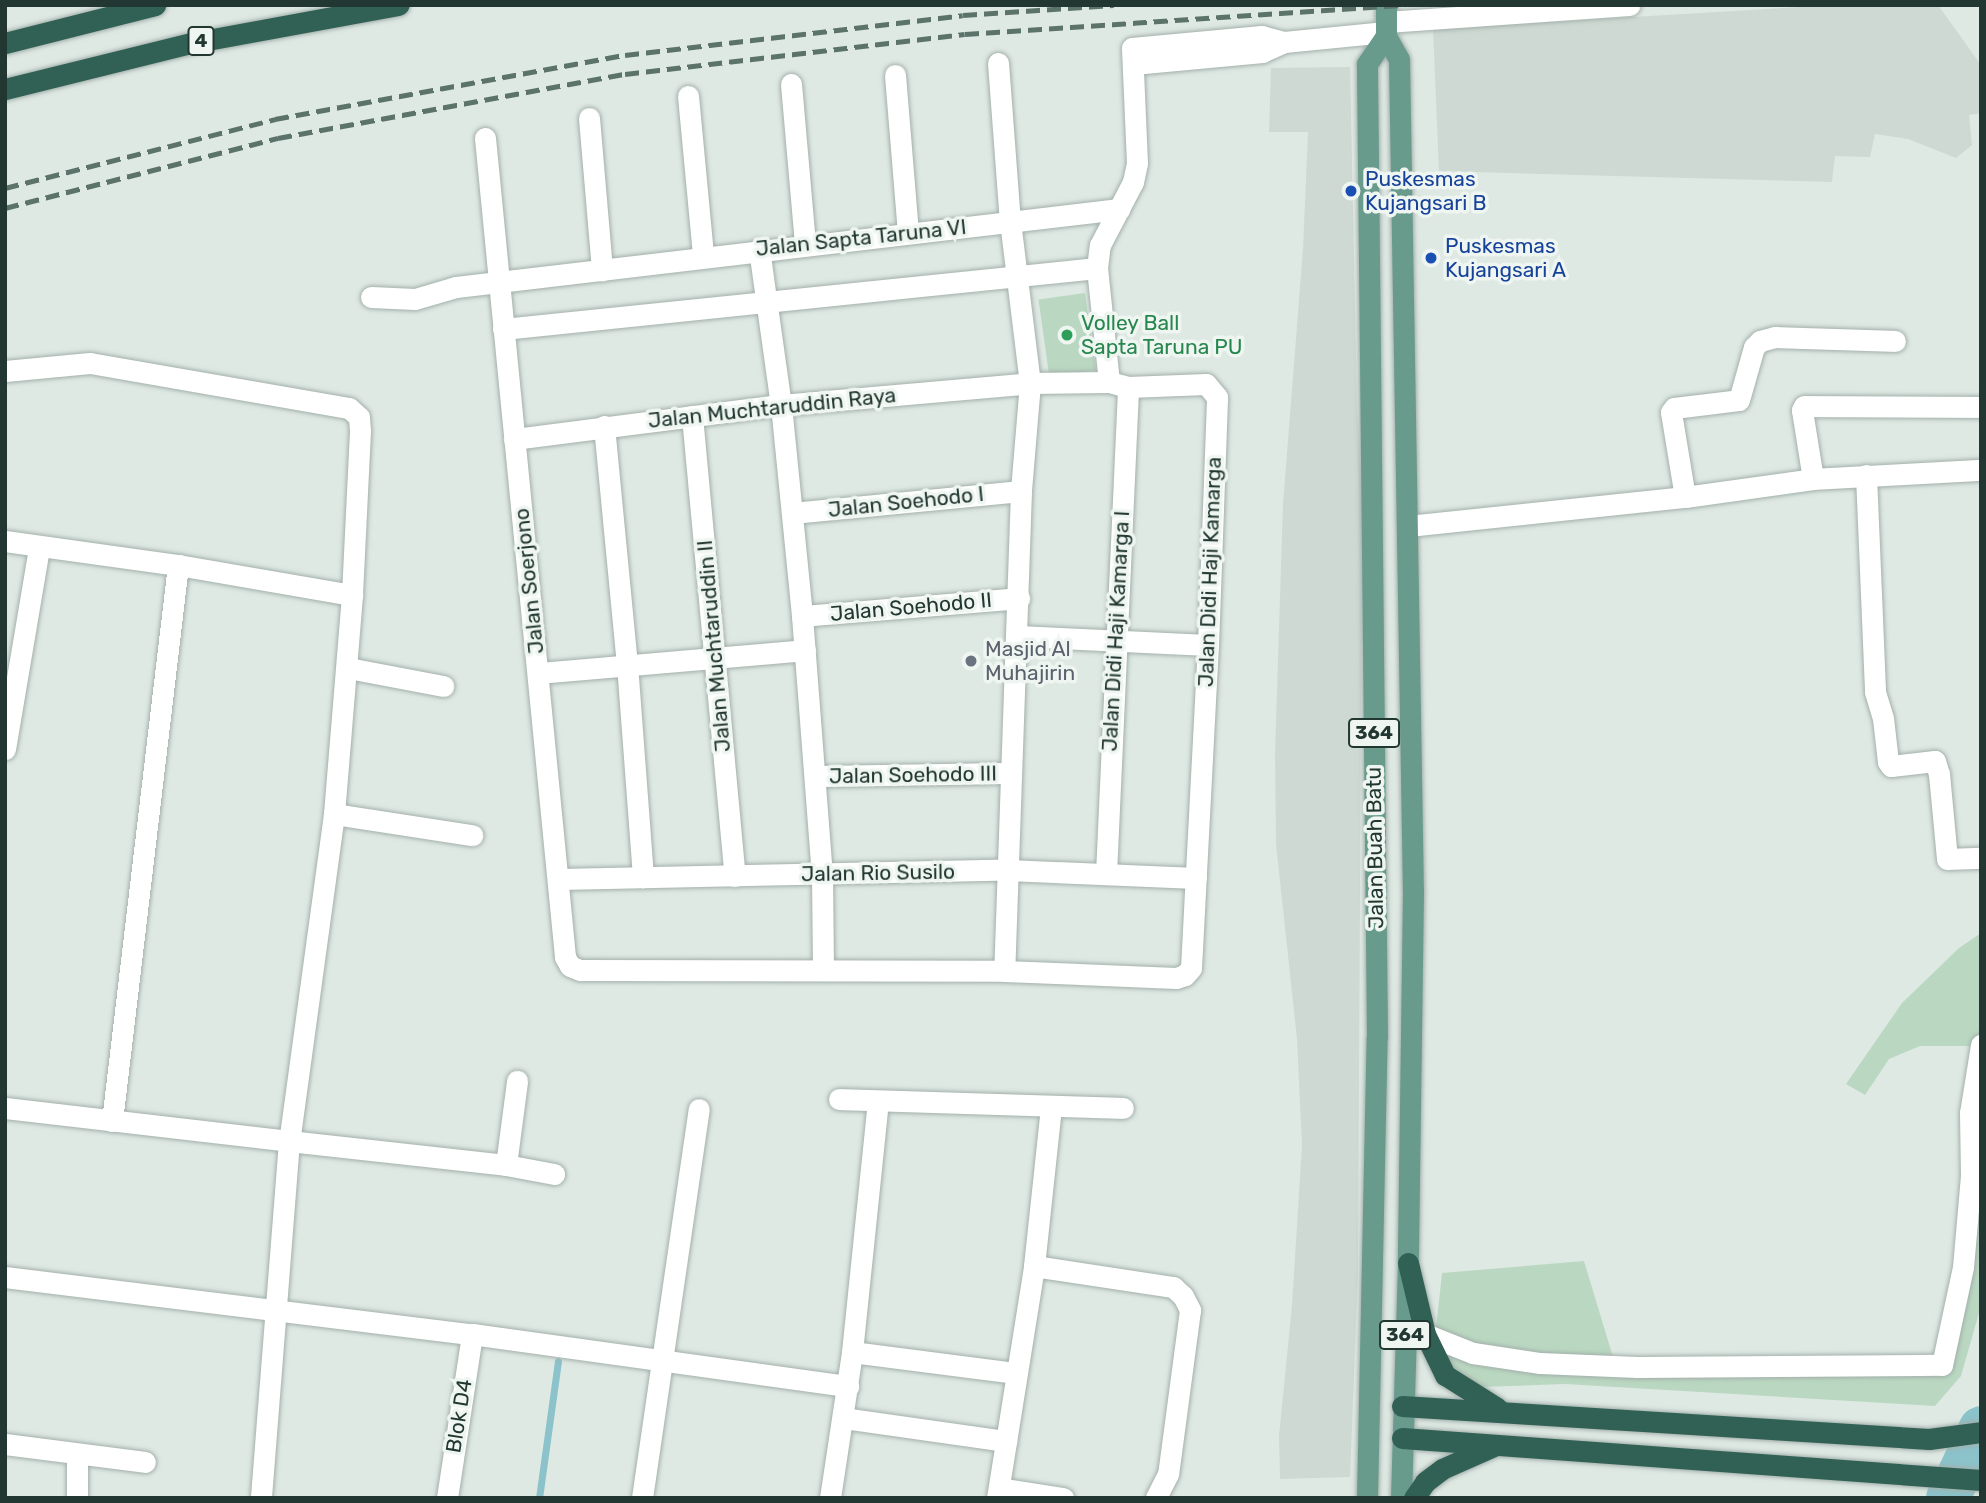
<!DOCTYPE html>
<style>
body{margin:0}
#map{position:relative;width:1986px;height:1503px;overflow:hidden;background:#dfe9e4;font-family:Rubik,sans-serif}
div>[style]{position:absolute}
.built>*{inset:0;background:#ced9d3}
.green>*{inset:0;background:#bad8c1;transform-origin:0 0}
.stream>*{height:7px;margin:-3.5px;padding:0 3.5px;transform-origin:3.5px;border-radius:3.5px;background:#8cc2ca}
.river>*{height:44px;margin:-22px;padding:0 22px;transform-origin:22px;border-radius:22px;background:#8cc2ca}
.roads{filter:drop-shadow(0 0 2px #a3b0ab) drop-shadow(0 0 2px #a3b0ab)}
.minor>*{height:21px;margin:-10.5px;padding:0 10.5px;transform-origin:10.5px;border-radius:10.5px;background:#fff}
.primary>*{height:21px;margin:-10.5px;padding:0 10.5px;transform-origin:10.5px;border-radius:10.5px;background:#689b8c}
.motorway>*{height:21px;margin:-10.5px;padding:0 10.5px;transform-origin:10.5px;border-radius:10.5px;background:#316155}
.rail>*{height:5px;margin-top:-2.5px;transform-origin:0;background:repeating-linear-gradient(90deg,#5c736c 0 14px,transparent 0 21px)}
.dots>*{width:19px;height:19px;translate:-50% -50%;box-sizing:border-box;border:4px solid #eff6f2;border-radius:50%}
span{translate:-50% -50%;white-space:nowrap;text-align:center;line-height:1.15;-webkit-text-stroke:7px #eff6f2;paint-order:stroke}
.shield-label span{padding:2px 5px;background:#eff6f2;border:2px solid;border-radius:5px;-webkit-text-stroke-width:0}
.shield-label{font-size:19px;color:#223731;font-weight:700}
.transit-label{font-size:21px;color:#164399}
.left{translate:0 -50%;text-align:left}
.street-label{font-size:21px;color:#223731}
.leisure-label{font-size:21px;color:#27864d}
.worship-label{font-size:21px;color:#5b616d}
.frame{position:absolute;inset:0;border:7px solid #223731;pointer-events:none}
</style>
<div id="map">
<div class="built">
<div style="clip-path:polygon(1833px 5px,1938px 5px,1981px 65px,1981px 113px,1969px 115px,1972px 145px,1956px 158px,1908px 139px,1875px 134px,1870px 157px,1835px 156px,1832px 182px,1439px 171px,1433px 29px)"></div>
<div style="clip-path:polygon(1350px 67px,1357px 405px,1362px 500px,1358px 1272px,1350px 1477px,1280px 1479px,1279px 1436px,1292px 1305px,1302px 1145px,1297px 1039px,1276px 844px,1275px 753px,1283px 504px,1303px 249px,1308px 132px,1269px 132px,1271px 68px)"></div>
</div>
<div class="green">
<div style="left:1085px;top:293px;width:78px;height:47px;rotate:82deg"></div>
<div style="clip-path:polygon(1981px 933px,1981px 1081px,1974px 1046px,1920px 1046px,1889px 1059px,1865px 1095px,1846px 1084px,1902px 1003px,1959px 948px)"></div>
<div style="clip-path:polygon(1981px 1181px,1981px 1306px,1961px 1376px,1935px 1406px,1565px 1384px,1481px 1387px,1447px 1372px,1434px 1348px,1442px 1273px,1584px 1261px,1613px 1357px,1937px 1359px)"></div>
</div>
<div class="stream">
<div style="left:539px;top:1498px;width:138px;rotate:-82.1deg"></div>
</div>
<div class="river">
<div style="left:1948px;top:1498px;width:77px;rotate:-64.8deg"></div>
</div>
<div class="roads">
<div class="minor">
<div style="left:1386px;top:22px;width:244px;rotate:-4deg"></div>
<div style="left:998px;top:63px;width:158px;rotate:85.7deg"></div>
<div style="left:1010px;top:221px;width:163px;rotate:83deg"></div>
<div style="left:1030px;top:383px;width:108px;rotate:94.8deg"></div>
<div style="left:1021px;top:491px;width:480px;rotate:92deg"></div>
<div style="left:1133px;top:64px;width:130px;rotate:-5.3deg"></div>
<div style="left:1262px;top:52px;width:24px;rotate:-24deg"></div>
<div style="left:1284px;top:42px;width:102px;rotate:-5.6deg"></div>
<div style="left:895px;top:75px;width:158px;rotate:85.3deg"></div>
<div style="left:791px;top:84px;width:161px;rotate:85deg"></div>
<div style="left:688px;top:96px;width:161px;rotate:84.6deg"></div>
<div style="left:589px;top:118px;width:153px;rotate:85.1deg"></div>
<div style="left:485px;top:138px;width:823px;rotate:84.42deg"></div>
<div style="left:565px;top:957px;width:10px;rotate:61deg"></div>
<div style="left:570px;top:966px;width:11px;rotate:22deg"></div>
<div style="left:580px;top:970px;width:424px;rotate:0.1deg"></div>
<div style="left:1004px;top:971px;width:172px;rotate:2.3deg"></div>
<div style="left:1176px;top:978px;width:9px;rotate:-18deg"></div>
<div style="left:1185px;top:975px;width:9px;rotate:-49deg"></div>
<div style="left:1191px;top:968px;width:323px;rotate:-87deg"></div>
<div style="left:1208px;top:645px;width:248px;rotate:-87.9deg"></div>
<div style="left:1217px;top:397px;width:17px;rotate:-130deg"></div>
<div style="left:1206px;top:384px;width:78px;rotate:177.8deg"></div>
<div style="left:1128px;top:387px;width:20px;rotate:-165deg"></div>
<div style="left:1109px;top:382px;width:115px;rotate:-96deg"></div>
<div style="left:1097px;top:268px;width:23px;rotate:-83deg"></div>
<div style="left:1100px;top:245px;width:71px;rotate:-62.4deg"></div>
<div style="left:1133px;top:182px;width:19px;rotate:-78deg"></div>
<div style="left:1137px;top:163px;width:115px;rotate:-92.5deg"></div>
<div style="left:1132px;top:48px;width:130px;rotate:-5.3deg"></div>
<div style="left:1261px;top:36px;width:24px;rotate:15deg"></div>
<div style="left:759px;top:249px;width:158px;rotate:82deg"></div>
<div style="left:781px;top:405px;width:212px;rotate:84.3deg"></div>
<div style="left:802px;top:616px;width:259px;rotate:85.6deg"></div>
<div style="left:822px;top:874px;width:96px;rotate:89.4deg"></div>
<div style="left:371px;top:297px;width:44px;rotate:2.6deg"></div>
<div style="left:415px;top:299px;width:43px;rotate:-16.3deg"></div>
<div style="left:456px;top:287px;width:668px;rotate:-6.71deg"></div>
<div style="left:503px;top:329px;width:597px;rotate:-5.86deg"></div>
<div style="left:5px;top:371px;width:85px;rotate:-5.4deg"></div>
<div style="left:90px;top:363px;width:263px;rotate:9.9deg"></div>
<div style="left:349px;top:408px;width:13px;rotate:42deg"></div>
<div style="left:359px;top:417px;width:14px;rotate:86deg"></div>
<div style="left:360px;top:431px;width:164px;rotate:92.8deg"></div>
<div style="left:692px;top:416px;width:462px;rotate:84.7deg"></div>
<div style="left:604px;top:426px;width:239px;rotate:84.5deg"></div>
<div style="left:627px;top:664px;width:214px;rotate:85.7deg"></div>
<div style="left:514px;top:439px;width:269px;rotate:-7.3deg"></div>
<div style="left:781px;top:405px;width:250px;rotate:-5deg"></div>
<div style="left:1030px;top:383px;width:79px;rotate:-0.7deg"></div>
<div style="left:1866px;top:475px;width:217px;rotate:87.6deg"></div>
<div style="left:1875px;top:692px;width:27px;rotate:73deg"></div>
<div style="left:1883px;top:718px;width:44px;rotate:83.5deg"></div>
<div style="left:1888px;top:762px;width:5px;rotate:53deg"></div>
<div style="left:1891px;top:766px;width:44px;rotate:-6.5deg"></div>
<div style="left:1935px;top:761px;width:14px;rotate:73deg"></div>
<div style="left:1939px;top:774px;width:85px;rotate:84.6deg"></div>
<div style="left:1947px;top:859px;width:34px;rotate:-2deg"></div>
<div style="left:1813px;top:479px;width:70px;rotate:-99.1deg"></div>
<div style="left:1802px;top:410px;width:4px;rotate:-63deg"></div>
<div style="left:1804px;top:406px;width:177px;rotate:0.3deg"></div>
<div style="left:1685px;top:497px;width:86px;rotate:-99.4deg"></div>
<div style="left:1671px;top:412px;width:5px;rotate:-53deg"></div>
<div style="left:1674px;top:408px;width:65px;rotate:-7deg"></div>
<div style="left:1739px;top:400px;width:55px;rotate:-74.2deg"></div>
<div style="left:1754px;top:347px;width:8px;rotate:-45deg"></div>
<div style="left:1760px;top:341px;width:16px;rotate:-15deg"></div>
<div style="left:1775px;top:337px;width:120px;rotate:1.9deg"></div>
<div style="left:792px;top:513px;width:230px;rotate:-5.5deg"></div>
<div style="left:1408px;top:526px;width:279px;rotate:-6deg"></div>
<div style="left:1685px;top:497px;width:129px;rotate:-8deg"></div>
<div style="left:1813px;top:479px;width:168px;rotate:-3.1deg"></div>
<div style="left:5px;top:541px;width:175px;rotate:7.9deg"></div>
<div style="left:178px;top:565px;width:177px;rotate:9.8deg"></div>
<div style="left:352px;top:595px;width:220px;rotate:94.7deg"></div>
<div style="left:334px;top:814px;width:330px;rotate:97.8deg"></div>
<div style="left:289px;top:1141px;width:218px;rotate:6.3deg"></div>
<div style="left:506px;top:1165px;width:49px;rotate:10.6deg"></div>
<div style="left:802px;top:616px;width:218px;rotate:-4.7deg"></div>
<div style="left:1018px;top:636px;width:190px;rotate:2.7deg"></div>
<div style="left:348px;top:668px;width:97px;rotate:10.7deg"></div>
<div style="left:539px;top:673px;width:267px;rotate:-4.9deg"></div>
<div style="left:5px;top:749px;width:205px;rotate:-80.4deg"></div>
<div style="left:815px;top:776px;width:195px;rotate:-0.9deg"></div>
<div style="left:334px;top:814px;width:140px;rotate:8.7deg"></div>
<div style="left:1106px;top:874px;width:487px;rotate:-87.4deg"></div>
<div style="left:559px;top:879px;width:448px;rotate:-1.2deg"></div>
<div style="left:1007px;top:870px;width:189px;rotate:2.4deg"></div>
<div style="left:839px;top:1099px;width:284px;rotate:1.8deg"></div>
<div style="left:5px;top:1108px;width:286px;rotate:6.6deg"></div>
<div style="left:289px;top:1141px;width:358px;rotate:94.5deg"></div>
<div style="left:112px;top:1121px;width:560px;rotate:-83.23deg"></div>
<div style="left:506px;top:1165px;width:85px;rotate:-82.5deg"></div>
<div style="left:1034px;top:1266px;width:141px;rotate:8.6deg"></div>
<div style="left:1173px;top:1287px;width:13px;rotate:42deg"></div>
<div style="left:1183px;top:1296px;width:16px;rotate:63deg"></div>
<div style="left:1190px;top:1310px;width:165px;rotate:97.6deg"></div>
<div style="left:1168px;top:1474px;width:27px;rotate:117deg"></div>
<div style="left:5px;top:1277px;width:470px;rotate:7deg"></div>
<div style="left:472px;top:1334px;width:380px;rotate:7.9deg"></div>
<div style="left:1425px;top:1334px;width:52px;rotate:21.6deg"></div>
<div style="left:1473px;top:1353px;width:68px;rotate:8.5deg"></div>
<div style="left:1540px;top:1363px;width:97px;rotate:2.4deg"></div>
<div style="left:1637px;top:1367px;width:305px;rotate:-0.4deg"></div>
<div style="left:1942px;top:1365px;width:100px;rotate:-77.9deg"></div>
<div style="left:1963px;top:1267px;width:91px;rotate:-85deg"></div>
<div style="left:1971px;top:1176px;width:63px;rotate:-90.9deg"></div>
<div style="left:1970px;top:1113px;width:69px;rotate:-80.8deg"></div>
<div style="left:852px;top:1352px;width:166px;rotate:7.3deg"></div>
<div style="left:844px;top:1418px;width:164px;rotate:8.1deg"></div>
<div style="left:5px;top:1444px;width:141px;rotate:7.3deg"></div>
<div style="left:77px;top:1454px;width:44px;rotate:90deg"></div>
<div style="left:999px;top:1488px;width:65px;rotate:8.9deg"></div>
<div style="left:447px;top:1498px;width:166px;rotate:-81.3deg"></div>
<div style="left:642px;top:1498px;width:393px;rotate:-81.7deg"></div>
<div style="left:830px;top:1498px;width:148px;rotate:-81.4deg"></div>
<div style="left:852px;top:1352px;width:251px;rotate:-84.1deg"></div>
<div style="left:997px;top:1498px;width:235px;rotate:-80.9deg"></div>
<div style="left:1034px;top:1266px;width:159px;rotate:-83.9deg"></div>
</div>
<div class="primary">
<div style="left:1386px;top:5px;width:31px;rotate:90deg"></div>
<div style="left:1386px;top:36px;width:26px;rotate:61deg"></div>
<div style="left:1399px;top:59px;width:833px;rotate:89.04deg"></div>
<div style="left:1413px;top:892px;width:371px;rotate:90.8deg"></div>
<div style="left:1408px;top:1263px;width:235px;rotate:91.7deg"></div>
<div style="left:1367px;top:1498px;width:461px;rotate:-88.8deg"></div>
<div style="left:1377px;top:1037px;width:973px;rotate:-90.59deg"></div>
<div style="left:1367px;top:64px;width:34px;rotate:-56deg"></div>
</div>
<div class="motorway">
<div style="left:5px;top:43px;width:155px;rotate:-14.2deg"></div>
<div style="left:5px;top:89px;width:192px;rotate:-13.9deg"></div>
<div style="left:191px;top:43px;width:211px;rotate:-10.4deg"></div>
<div style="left:1408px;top:1263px;width:73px;rotate:76.5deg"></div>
<div style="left:1425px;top:1334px;width:46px;rotate:64deg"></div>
<div style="left:1445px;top:1375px;width:62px;rotate:32.4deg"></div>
<div style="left:1402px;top:1406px;width:528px;rotate:3.58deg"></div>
<div style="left:1929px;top:1439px;width:52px;rotate:-7.7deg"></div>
<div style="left:1402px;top:1438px;width:581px;rotate:4.15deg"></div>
<div style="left:1414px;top:1498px;width:19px;rotate:-55deg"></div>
<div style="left:1425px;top:1482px;width:21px;rotate:-37deg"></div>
<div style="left:1442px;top:1469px;width:57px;rotate:-23.9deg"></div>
</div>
</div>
<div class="rail">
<div style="left:5px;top:188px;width:279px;rotate:-14.3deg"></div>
<div style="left:275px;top:119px;width:356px;rotate:-10.4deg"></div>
<div style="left:625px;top:55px;width:340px;rotate:-6.7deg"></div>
<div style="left:963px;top:15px;width:151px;rotate:-3.8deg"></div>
<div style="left:5px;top:208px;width:282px;rotate:-14.4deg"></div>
<div style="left:278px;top:138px;width:353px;rotate:-10.5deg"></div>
<div style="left:625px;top:74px;width:342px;rotate:-6.7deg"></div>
<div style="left:965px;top:34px;width:441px;rotate:-3.8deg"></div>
</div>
<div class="dots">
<div style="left:1351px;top:191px;background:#1a4fb4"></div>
<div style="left:1431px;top:258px;background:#1a4fb4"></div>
<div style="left:1067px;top:335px;background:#2e9e5b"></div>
<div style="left:971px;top:661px;background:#6b7280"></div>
</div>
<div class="shield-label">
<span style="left:201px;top:41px">4</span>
<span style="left:1374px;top:733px">364</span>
<span style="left:1405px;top:1335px">364</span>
</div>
<div class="transit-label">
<span class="left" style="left:1365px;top:191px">Puskesmas<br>Kujangsari B</span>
<span class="left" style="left:1445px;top:258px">Puskesmas<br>Kujangsari A</span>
</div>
<div class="street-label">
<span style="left:861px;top:238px;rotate:-6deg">Jalan Sapta Taruna VI</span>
<span style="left:772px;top:408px;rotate:-6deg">Jalan Muchtaruddin Raya</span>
<span style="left:906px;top:502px;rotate:-6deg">Jalan Soehodo I</span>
<span style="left:1210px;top:572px;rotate:-88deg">Jalan Didi Haji Kamarga</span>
<span style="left:529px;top:581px;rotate:-96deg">Jalan Soerjono</span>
<span style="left:911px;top:607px;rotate:-5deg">Jalan Soehodo II</span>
<span style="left:1116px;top:631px;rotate:-87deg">Jalan Didi Haji Kamarga I</span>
<span style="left:714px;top:646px;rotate:-95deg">Jalan Muchtaruddin II</span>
<span style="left:913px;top:775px;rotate:-1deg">Jalan Soehodo III</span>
<span style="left:1375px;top:848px;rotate:-91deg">Jalan Buah Batu</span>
<span style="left:878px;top:873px;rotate:-1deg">Jalan Rio Susilo</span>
<span style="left:459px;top:1416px;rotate:-81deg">Blok D4</span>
</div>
<div class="leisure-label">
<span class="left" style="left:1081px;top:335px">Volley Ball<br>Sapta Taruna PU</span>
</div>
<div class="worship-label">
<span class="left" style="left:985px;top:661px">Masjid Al<br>Muhajirin</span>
</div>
<div class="frame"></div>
</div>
